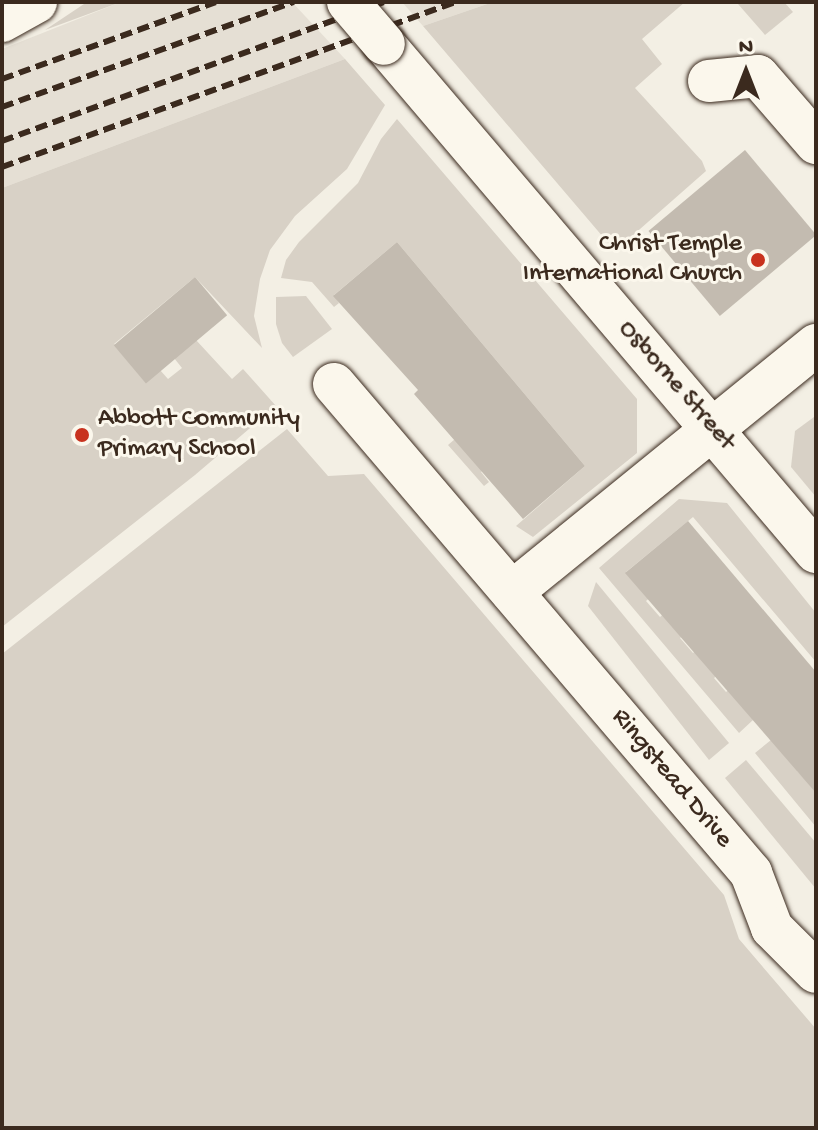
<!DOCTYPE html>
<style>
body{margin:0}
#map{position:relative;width:818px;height:1130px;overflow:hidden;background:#f3efe4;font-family:"Gochi Hand",sans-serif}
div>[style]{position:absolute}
.built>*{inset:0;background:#e5dfd4}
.green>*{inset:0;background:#d8d1c6}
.building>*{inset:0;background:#c3bbb0;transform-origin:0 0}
.roads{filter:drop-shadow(0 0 2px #3b2a1e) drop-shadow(0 0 2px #3b2a1e)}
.street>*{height:42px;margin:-21px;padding:0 21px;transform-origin:21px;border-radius:21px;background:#fbf7ec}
.rail>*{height:6px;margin-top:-3px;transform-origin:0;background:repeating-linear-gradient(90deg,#3b2a1e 0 12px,transparent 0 18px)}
.bridges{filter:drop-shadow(0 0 2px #3b2a1e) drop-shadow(0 0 2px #3b2a1e)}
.street-bridge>*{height:42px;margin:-21px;padding:0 21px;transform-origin:21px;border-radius:21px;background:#fbf7ec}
.dots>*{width:22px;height:22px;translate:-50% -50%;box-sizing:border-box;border:4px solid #fbf7ec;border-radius:50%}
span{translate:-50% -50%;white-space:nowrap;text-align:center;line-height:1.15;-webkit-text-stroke:6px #fbf7ec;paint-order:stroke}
.poi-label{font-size:26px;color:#3b2a1e}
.right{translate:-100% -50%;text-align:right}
.left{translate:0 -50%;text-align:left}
.street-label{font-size:26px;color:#3b2a1e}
.frame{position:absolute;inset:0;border:4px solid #3b2a1e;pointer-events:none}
.north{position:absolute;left:706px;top:32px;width:80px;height:80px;-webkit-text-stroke:6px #fbf7ec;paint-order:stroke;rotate:0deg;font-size:22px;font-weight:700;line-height:32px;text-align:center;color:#3b2a1e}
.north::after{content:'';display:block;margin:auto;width:28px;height:36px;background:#3b2a1e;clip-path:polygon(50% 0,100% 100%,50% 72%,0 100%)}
</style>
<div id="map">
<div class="built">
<div style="clip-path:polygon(121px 2px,292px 2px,345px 59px,2px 188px,2px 49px)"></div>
<div style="clip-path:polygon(402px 2px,493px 2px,423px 26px)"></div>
</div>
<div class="green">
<div style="clip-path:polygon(87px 2px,121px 2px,45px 30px)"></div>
<div style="clip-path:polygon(493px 2px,685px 2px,642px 39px,662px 64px,635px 88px,702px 161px,706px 171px,615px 251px,423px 26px)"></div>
<div style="clip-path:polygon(741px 2px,784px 2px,793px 12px,765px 35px,738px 4px)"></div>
<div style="clip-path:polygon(345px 59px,385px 105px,347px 169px,295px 216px,270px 250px,260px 279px,254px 316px,262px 348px,195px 277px,114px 344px,160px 370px,168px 379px,182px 368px,174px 358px,196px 340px,232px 379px,243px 369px,276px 406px,195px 475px,2px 627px,2px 188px)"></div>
<div style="clip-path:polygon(397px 119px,637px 399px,637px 453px,533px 537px,516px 526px,585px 466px,397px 242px,334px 295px,339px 303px,334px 307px,312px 282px,281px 278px,286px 260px,299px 242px,358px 183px,381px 139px)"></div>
<div style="clip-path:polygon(306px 296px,332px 329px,293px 357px,282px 343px,276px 324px,276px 297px)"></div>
<div style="clip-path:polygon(814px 417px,816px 420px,816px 497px,791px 467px,795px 431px)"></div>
<div style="clip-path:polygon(287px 429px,328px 476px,364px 474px,724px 895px,739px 939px,816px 1029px,816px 1128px,2px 1128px,2px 654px)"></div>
<div style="clip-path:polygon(455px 439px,497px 459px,481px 472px,489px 482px,484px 486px,448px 445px)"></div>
<div style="clip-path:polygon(679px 499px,727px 503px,816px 613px,816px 662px,693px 517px,626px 572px,662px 587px,646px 601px,660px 617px,675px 603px,695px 625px,680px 638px,693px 653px,708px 641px,729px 665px,714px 678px,726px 692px,741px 680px,753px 720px,739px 733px,599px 568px)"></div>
<div style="clip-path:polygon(596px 582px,729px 743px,709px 760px,588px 606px)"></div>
<div style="clip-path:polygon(771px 740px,814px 756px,797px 771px,803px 777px,816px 767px,816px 827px,755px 753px)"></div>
<div style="clip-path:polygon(746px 760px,816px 843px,816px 889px,725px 778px)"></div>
</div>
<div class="building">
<div style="left:745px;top:150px;width:111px;height:126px;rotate:50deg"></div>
<div style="clip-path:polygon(397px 242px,585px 466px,523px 519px,414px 394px,418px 390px,333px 296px)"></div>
<div style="left:195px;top:277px;width:50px;height:106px;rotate:50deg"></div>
<div style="clip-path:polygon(688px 521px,816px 672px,816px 793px,625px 573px)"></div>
</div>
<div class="roads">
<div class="street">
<div style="left:2px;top:21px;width:39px;rotate:-29deg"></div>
<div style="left:384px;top:44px;width:667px;rotate:49.62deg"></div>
<div style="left:709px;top:81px;width:49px;rotate:-5.8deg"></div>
<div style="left:758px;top:76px;width:89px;rotate:49.1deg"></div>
<div style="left:334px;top:384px;width:643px;rotate:49.54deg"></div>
<div style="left:751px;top:873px;width:59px;rotate:69.1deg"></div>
<div style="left:772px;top:928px;width:62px;rotate:45deg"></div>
<div style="left:512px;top:592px;width:392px;rotate:-39.1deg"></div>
</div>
</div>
<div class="rail">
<div style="left:2px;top:79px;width:227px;rotate:-19.8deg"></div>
<div style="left:2px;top:107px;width:310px;rotate:-19.8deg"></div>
<div style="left:2px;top:141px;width:406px;rotate:-20deg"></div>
<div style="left:2px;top:167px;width:482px;rotate:-20deg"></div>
</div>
<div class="bridges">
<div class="street-bridge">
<div style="left:348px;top:2px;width:55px;rotate:49.4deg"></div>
</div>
</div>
<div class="dots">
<div style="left:758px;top:260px;background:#c8321e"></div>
<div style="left:82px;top:435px;background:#c8321e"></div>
</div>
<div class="poi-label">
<span class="right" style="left:742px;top:260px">Christ Temple<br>International Church</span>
<span class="left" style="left:98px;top:435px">Abbott Community<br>Primary School</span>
</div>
<div class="street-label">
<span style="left:676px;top:386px;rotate:49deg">Osborne Street</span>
<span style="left:671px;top:779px;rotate:50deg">Ringstead Drive</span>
</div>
<div class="frame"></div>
<div class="north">N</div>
</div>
